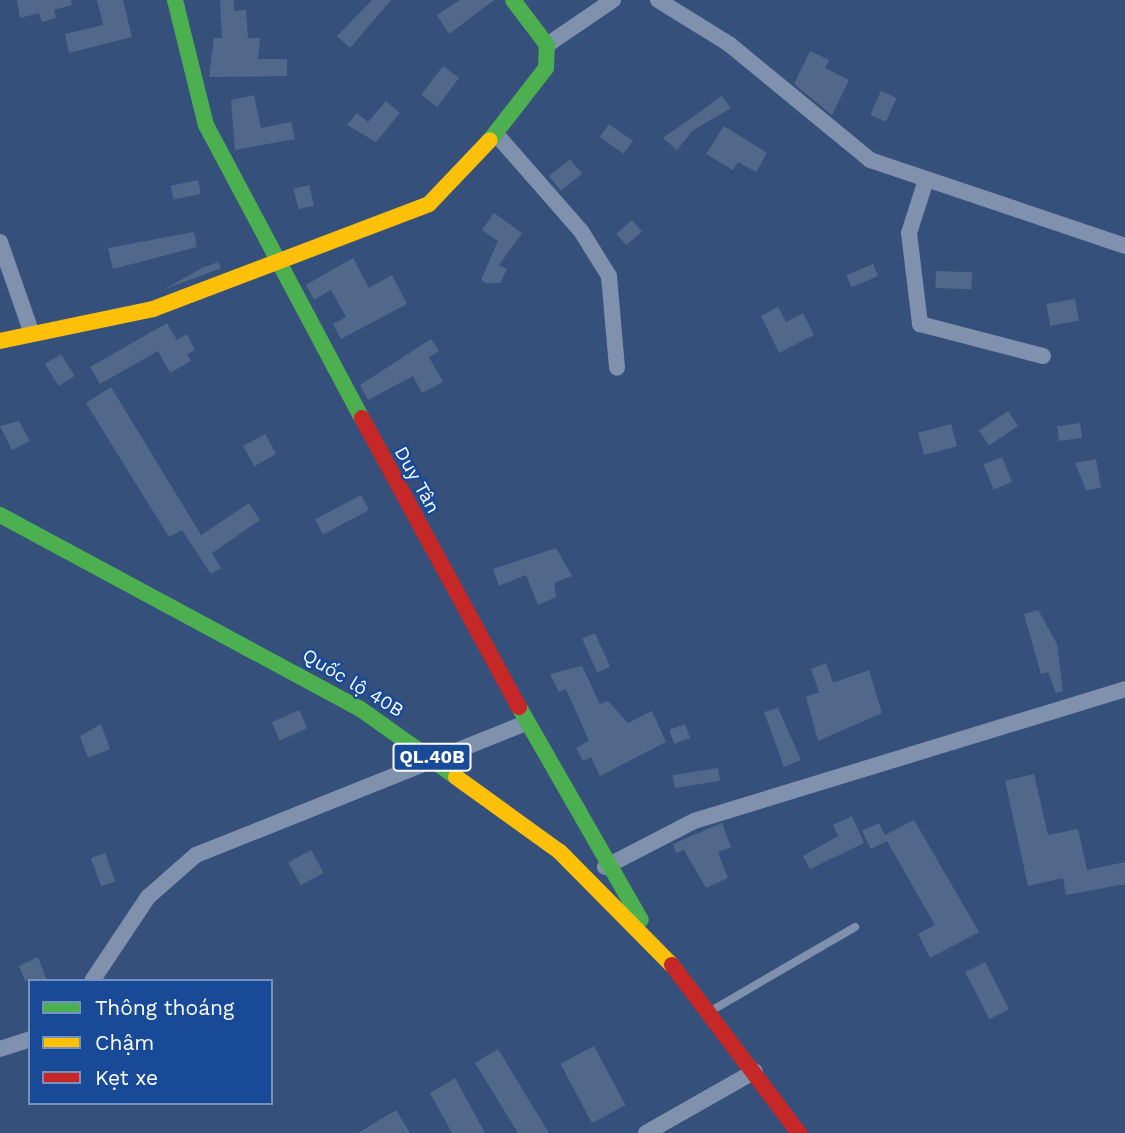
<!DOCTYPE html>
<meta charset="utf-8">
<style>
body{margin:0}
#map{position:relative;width:1125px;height:1133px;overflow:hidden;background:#35507b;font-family:"Work Sans",sans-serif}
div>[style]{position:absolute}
.building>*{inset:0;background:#52688a;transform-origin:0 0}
.lane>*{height:8px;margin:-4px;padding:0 4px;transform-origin:4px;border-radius:4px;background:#7f91ad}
.street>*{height:16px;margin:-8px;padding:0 8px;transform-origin:8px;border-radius:8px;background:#7f91ad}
.fast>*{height:16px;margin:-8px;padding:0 8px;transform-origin:8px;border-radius:8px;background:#4caf50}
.slow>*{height:16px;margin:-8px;padding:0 8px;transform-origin:8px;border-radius:8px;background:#ffc107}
.jam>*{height:16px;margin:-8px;padding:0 8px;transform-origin:8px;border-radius:8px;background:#c62828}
span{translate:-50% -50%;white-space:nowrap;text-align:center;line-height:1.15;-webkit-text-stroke:5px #184a98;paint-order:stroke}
.shield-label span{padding:2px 5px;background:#184a98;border:2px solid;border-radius:5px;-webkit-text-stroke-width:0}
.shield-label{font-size:18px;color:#fff;font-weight:700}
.street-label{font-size:19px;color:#fff}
.legend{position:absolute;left:28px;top:979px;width:245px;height:126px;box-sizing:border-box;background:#184a98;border:2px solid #7492c1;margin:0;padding:9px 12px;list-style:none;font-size:21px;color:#fff}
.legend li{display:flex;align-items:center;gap:14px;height:35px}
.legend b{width:35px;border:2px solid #7492c1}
</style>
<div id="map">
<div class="building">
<div style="clip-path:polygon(17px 0,71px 0,72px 5px,54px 10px,56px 18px,42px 22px,39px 13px,20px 18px)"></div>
<div style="clip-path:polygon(97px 0,123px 0,132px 37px,69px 53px,65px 34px,103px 25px)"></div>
<div style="clip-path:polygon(220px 0,234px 0,234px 11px,246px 10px,248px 38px,260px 38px,258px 59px,287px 59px,287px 76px,209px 77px,214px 38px,222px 38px)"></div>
<div style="clip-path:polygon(372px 0,391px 0,350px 48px,337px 36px)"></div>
<div style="clip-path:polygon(460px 0,494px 0,449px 34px,437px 15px)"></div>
<div style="clip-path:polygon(810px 51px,829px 60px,825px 68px,849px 80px,832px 115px,794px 84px)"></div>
<div style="left:443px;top:66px;width:20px;height:36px;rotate:37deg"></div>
<div style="left:881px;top:91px;width:17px;height:26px;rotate:24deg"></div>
<div style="clip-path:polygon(254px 95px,261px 128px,291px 122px,295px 139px,235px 150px,231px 100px)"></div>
<div style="clip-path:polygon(722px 96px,731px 108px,692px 131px,677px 150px,663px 138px)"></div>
<div style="clip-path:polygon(386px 101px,400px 113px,376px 142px,347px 125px,357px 113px,368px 122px)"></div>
<div style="left:609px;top:124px;width:29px;height:16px;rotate:35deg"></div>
<div style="clip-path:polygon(724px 126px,767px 153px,756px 172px,738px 162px,733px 170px,706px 154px)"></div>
<div style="left:570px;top:159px;width:19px;height:27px;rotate:51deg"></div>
<div style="left:198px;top:180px;width:14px;height:28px;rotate:78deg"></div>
<div style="left:309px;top:185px;width:21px;height:16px;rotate:76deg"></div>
<div style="clip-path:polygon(494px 213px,522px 233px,499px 265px,507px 269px,500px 283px,486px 283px,481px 280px,498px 241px,482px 230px)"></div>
<div style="left:632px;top:220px;width:15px;height:21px;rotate:48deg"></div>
<div style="clip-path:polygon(194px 232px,197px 247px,113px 269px,108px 248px)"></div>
<div style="clip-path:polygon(353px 258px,369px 288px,392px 275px,407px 304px,341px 339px,333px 324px,346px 317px,331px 290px,314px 300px,306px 285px)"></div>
<div style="clip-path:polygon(218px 262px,221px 268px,163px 290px,202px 268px)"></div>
<div style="left:873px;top:264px;width:13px;height:29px;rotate:67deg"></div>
<div style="left:936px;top:271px;width:36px;height:17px;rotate:2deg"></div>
<div style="left:1075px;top:299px;width:22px;height:29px;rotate:80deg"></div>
<div style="clip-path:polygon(778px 307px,786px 322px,803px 313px,814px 335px,779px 353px,761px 316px)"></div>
<div style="clip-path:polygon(167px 323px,177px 340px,187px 334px,195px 350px,187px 354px,191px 361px,170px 373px,158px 351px,100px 384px,90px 367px)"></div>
<div style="clip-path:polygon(431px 339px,439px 351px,429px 357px,443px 382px,422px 393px,413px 376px,368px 400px,360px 385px)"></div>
<div style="left:61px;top:354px;width:26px;height:19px;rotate:58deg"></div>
<div style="clip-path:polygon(111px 387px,201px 535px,249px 503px,260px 520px,212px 553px,221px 568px,211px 574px,182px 530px,169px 537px,86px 403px)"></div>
<div style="left:1008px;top:411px;width:18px;height:35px;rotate:56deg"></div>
<div style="clip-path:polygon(19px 421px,30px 441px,12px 450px,0 426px)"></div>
<div style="left:1080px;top:423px;width:15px;height:23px;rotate:82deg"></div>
<div style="left:951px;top:424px;width:23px;height:34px;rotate:75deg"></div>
<div style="left:265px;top:434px;width:23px;height:25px;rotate:61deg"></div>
<div style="left:1002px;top:457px;width:27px;height:20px;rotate:68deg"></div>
<div style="clip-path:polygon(1096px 459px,1101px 488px,1086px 490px,1075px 463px)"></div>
<div style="left:361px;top:495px;width:17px;height:52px;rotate:62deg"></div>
<div style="clip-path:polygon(556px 548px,572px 576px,554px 583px,556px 597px,538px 605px,526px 575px,499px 586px,493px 569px)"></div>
<div style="clip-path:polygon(1038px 610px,1057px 644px,1063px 691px,1056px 693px,1048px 672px,1041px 674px,1024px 614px)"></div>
<div style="left:595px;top:633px;width:37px;height:14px;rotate:66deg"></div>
<div style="clip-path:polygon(826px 663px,833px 683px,869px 670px,882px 713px,818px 741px,806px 697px,819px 692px,811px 669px)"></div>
<div style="clip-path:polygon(582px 666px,600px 704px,608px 701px,628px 723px,652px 711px,666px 742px,600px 776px,591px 757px,583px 761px,576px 748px,589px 741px,566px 689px,559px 692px,550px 674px)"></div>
<div style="clip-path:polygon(778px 708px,801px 760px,784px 767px,764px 712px)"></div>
<div style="left:299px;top:710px;width:20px;height:30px;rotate:66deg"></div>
<div style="clip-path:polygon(101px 724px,110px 749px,88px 758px,80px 736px)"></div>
<div style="left:685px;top:724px;width:15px;height:17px;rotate:70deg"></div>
<div style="left:718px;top:768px;width:13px;height:46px;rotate:81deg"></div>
<div style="clip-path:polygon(1034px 774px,1048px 835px,1078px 829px,1087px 870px,1125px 862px,1125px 884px,1066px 895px,1063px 878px,1028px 886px,1005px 781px)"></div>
<div style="clip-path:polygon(852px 816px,864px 843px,810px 869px,803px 856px,838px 836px,833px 825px)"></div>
<div style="clip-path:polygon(914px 820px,979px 932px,930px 958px,918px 934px,935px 925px,887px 841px,871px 849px,862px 831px,879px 823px,885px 835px)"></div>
<div style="clip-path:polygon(722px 823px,731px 847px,718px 852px,728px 878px,706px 888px,684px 850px,676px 853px,673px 844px)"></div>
<div style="left:311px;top:850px;width:26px;height:26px;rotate:61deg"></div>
<div style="left:105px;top:853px;width:30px;height:15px;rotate:70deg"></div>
<div style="clip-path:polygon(38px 957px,47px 981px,25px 981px,19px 966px)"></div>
<div style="left:985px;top:962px;width:53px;height:22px;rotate:63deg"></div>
<div style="left:594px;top:1046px;width:67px;height:38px;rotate:62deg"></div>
<div style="clip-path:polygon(498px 1049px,549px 1133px,518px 1133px,475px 1063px)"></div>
<div style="clip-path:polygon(455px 1078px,485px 1133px,452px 1133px,430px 1093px)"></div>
<div style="clip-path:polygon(396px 1110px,410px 1133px,358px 1133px)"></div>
</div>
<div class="lane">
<div style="left:716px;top:1008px;width:161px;rotate:-30.2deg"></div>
</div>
<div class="street">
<div style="left:658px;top:0;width:84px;rotate:31.8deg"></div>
<div style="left:729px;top:44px;width:183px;rotate:39.4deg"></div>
<div style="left:870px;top:160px;width:269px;rotate:18.6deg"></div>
<div style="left:547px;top:45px;width:80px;rotate:-34.3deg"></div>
<div style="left:496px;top:134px;width:129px;rotate:48.8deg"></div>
<div style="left:581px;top:231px;width:53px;rotate:58.1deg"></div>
<div style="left:609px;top:276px;width:92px;rotate:85deg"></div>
<div style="left:925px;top:183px;width:52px;rotate:107.7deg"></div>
<div style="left:909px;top:233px;width:92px;rotate:83.1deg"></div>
<div style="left:920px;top:324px;width:127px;rotate:14.6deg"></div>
<div style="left:0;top:242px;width:97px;rotate:70.8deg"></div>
<div style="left:605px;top:867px;width:100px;rotate:-27.3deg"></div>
<div style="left:694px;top:821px;width:451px;rotate:-17deg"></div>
<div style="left:92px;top:981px;width:101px;rotate:-56.3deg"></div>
<div style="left:148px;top:897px;width:64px;rotate:-41.2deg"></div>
<div style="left:196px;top:855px;width:355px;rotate:-21.8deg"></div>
<div style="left:0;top:1049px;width:32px;rotate:-18deg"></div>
<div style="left:646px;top:1133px;width:125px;rotate:-29.6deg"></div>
</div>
<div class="fast">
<div style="left:175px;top:0;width:129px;rotate:76.1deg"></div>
<div style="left:206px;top:125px;width:332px;rotate:62deg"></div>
<div style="left:490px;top:140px;width:91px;rotate:-52.1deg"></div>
<div style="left:546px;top:68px;width:23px;rotate:-88deg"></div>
<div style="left:547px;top:45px;width:56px;rotate:-127.1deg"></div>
<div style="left:0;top:515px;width:408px;rotate:28.3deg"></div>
<div style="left:359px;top:708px;width:119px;rotate:35.4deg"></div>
<div style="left:519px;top:707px;width:245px;rotate:60.2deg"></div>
</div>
<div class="slow">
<div style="left:0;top:341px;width:156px;rotate:-11.8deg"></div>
<div style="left:153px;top:309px;width:295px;rotate:-20.8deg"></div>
<div style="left:429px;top:204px;width:88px;rotate:-46.4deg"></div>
<div style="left:456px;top:777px;width:128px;rotate:35.8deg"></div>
<div style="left:560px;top:852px;width:159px;rotate:45.3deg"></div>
</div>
<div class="jam">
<div style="left:362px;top:418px;width:329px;rotate:61.5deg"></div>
<div style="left:672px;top:965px;width:211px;rotate:52.9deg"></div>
</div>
<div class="shield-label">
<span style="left:432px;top:757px">QL.40B</span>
</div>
<div class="street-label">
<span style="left:417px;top:480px;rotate:61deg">Duy Tân</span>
<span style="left:353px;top:683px;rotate:31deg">Quốc lộ 40B</span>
</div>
<ul class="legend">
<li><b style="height:9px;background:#4caf50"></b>Thông thoáng</li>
<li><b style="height:9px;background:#ffc107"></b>Chậm</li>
<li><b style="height:9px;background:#c62828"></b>Kẹt xe</li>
</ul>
</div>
